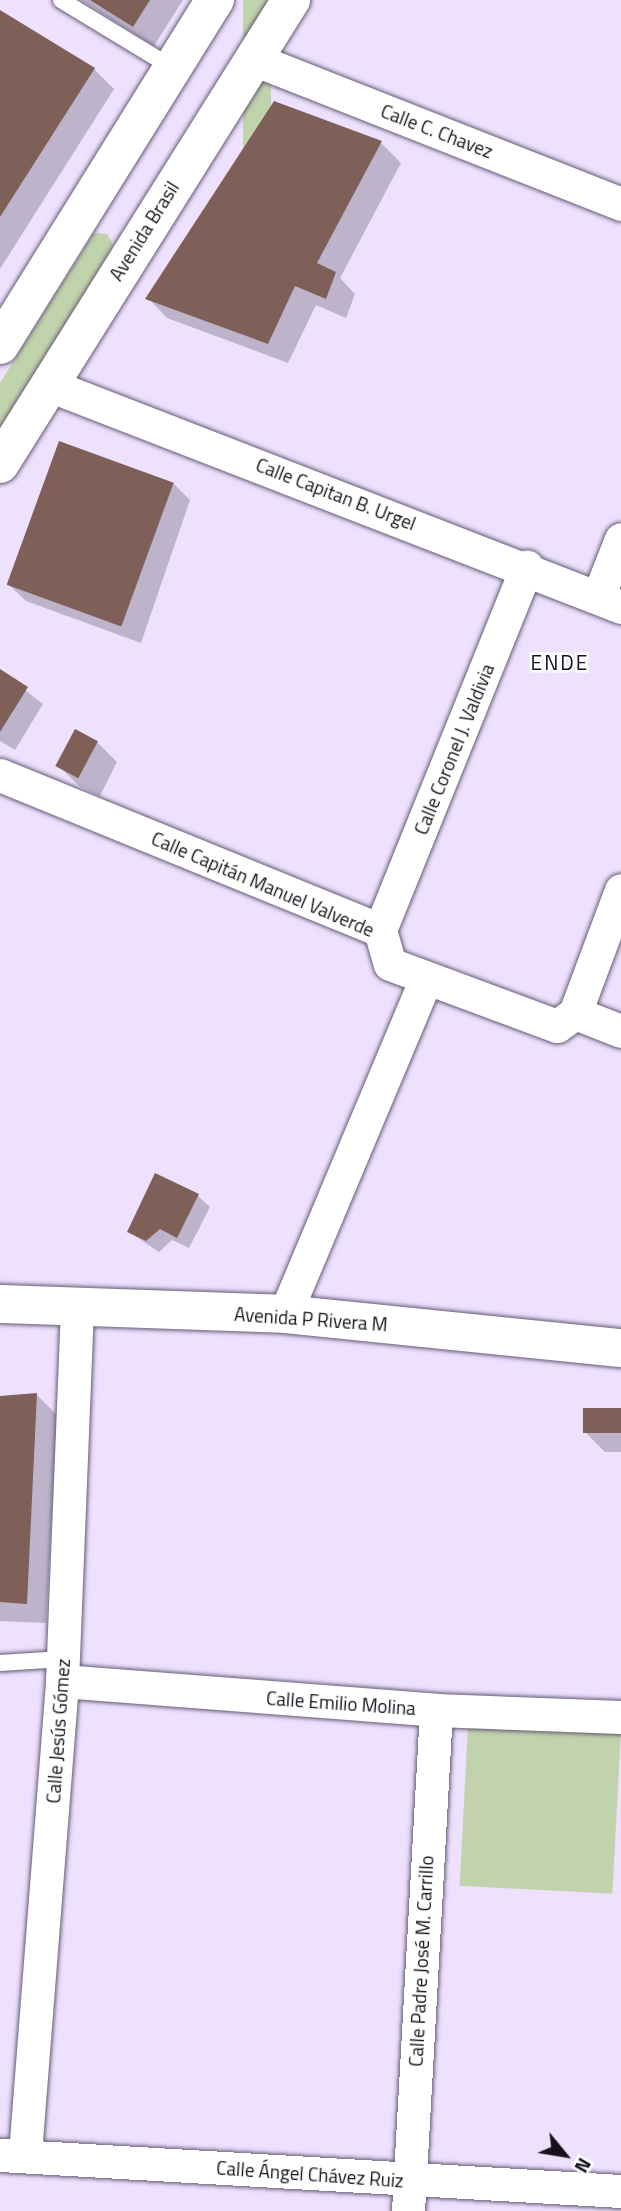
<!DOCTYPE html>
<meta charset="utf-8">
<style>
body{margin:0}
#map{position:relative;width:621px;height:2211px;overflow:hidden;background:#ede1fe;font-family:"Titillium Web",sans-serif}
div>[style]{position:absolute}
.green>*{inset:0;background:#c1d3ac;transform-origin:0 0}
.shadow>*{inset:0;background:#0003}
.building>*{inset:0;background:#7e6058;transform-origin:0 0}
.roads{filter:drop-shadow(0 0 2px #665b74) drop-shadow(0 0 2px #665b74)}
.lane>*{height:16px;margin:-8px;padding:0 8px;transform-origin:8px;border-radius:8px;background:#fff}
.street>*{height:33px;margin:-16.5px;padding:0 16.5px;transform-origin:16.5px;border-radius:16.5px;background:#fff}
.secondary>*{height:38px;margin:-19px;padding:0 19px;transform-origin:19px;border-radius:19px;background:#fff}
span{translate:-50% -50%;white-space:nowrap;text-align:center;line-height:1.15;-webkit-text-stroke:5px #fff;paint-order:stroke}
.street-label{font-size:19px;color:#16111b}
.neighbourhood-label{font-size:21px;color:#16111b;letter-spacing:2px}
.north{position:absolute;left:530px;top:2120px;width:70px;height:70px;-webkit-text-stroke:5px #fff;paint-order:stroke;rotate:120deg;font-size:19px;font-weight:700;line-height:28px;text-align:center;color:#16111b}
.north::after{content:'';display:block;margin:auto;width:24px;height:32px;background:#16111b;clip-path:polygon(50% 0,100% 100%,50% 72%,0 100%)}
</style>
<div id="map">
<div class="green">
<div style="left:243px;top:0;width:28px;height:212px"></div>
<div style="clip-path:polygon(94px 233px,107px 234px,113px 244px,111px 253px,0 430px,0 383px)"></div>
<div style="left:468px;top:1726px;width:153px;height:160px;rotate:3deg"></div>
</div>
<div class="shadow">
<div style="clip-path:polygon(81px 0,183px 0,154px 46px)"></div>
<div style="clip-path:polygon(0 12px,94px 69px,114px 89px,0 269px)"></div>
<div style="clip-path:polygon(275px 103px,381px 143px,401px 163px,340px 278px,355px 294px,346px 318px,316px 305px,288px 363px,167px 318px,148px 298px)"></div>
<div style="clip-path:polygon(173px 483px,190px 500px,141px 643px,26px 601px,9px 585px)"></div>
<div style="clip-path:polygon(0 671px,43px 704px,15px 750px,0 741px)"></div>
<div style="clip-path:polygon(97px 742px,117px 762px,100px 796px,79px 786px,59px 766px)"></div>
<div style="clip-path:polygon(198px 1196px,210px 1207px,189px 1248px,172px 1240px,159px 1252px,129px 1232px)"></div>
<div style="clip-path:polygon(37px 1395px,57px 1415px,46px 1623px,0 1621px,0 1397px)"></div>
<div style="clip-path:polygon(621px 1410px,621px 1452px,605px 1452px,585px 1432px)"></div>
</div>
<div class="building">
<div style="clip-path:polygon(90px 0,150px 0,133px 27px)"></div>
<div style="clip-path:polygon(0 10px,95px 68px,0 217px)"></div>
<div style="clip-path:polygon(274px 101px,382px 141px,317px 263px,336px 272px,326px 299px,295px 286px,268px 344px,145px 299px)"></div>
<div style="left:59px;top:441px;width:122px;height:153px;rotate:20deg"></div>
<div style="clip-path:polygon(0 669px,28px 687px,0 732px)"></div>
<div style="left:75px;top:729px;width:26px;height:42px;rotate:28deg"></div>
<div style="clip-path:polygon(155px 1173px,199px 1194px,177px 1238px,160px 1229px,146px 1241px,127px 1232px)"></div>
<div style="clip-path:polygon(37px 1393px,27px 1604px,0 1602px,0 1396px)"></div>
<div style="left:583px;top:1408px;width:38px;height:25px"></div>
</div>
<div class="roads">
<div class="lane">
<div style="left:61px;top:0;width:131px;rotate:31.3deg"></div>
<div style="left:0;top:1663px;width:63px;rotate:-3.6deg"></div>
</div>
<div class="street">
<div style="left:253px;top:59px;width:396px;rotate:21.5deg"></div>
<div style="left:49px;top:385px;width:614px;rotate:21.21deg"></div>
<div style="left:598px;top:597px;width:62px;rotate:-68.4deg"></div>
<div style="left:0;top:775px;width:410px;rotate:22.2deg"></div>
<div style="left:380px;top:930px;width:35px;rotate:74deg"></div>
<div style="left:390px;top:964px;width:178px;rotate:20.4deg"></div>
<div style="left:557px;top:1026px;width:22px;rotate:-36deg"></div>
<div style="left:575px;top:1013px;width:49px;rotate:21.4deg"></div>
<div style="left:380px;top:930px;width:392px;rotate:-68deg"></div>
<div style="left:575px;top:1013px;width:131px;rotate:-69.5deg"></div>
<div style="left:285px;top:1314px;width:364px;rotate:-67.2deg"></div>
<div style="left:62px;top:1681px;width:375px;rotate:4.4deg"></div>
<div style="left:436px;top:1710px;width:185px;rotate:2.2deg"></div>
<div style="left:25px;top:2153px;width:473px;rotate:-85.5deg"></div>
<div style="left:62px;top:1681px;width:374px;rotate:-87.7deg"></div>
<div style="left:0;top:2155px;width:622px;rotate:3.32deg"></div>
<div style="left:408px;top:2211px;width:502px;rotate:-86.8deg"></div>
</div>
<div class="secondary">
<div style="left:0;top:345px;width:407px;rotate:-58.1deg"></div>
<div style="left:0;top:464px;width:548px;rotate:-57.91deg"></div>
<div style="left:0;top:1304px;width:285px;rotate:2deg"></div>
<div style="left:285px;top:1314px;width:338px;rotate:5.8deg"></div>
</div>
</div>
<div class="street-label">
<span style="left:437px;top:131px;rotate:21deg">Calle C. Chavez</span>
<span style="left:144px;top:231px;rotate:-58deg">Avenida Brasil</span>
<span style="left:336px;top:494px;rotate:21deg">Calle Capitan B. Urgel</span>
<span style="left:454px;top:749px;rotate:-68deg">Calle Coronel J. Valdivia</span>
<span style="left:263px;top:884px;rotate:23deg">Calle Capitán Manuel Valverde</span>
<span style="left:311px;top:1319px;rotate:4deg">Avenida P Rivera M</span>
<span style="left:341px;top:1703px;rotate:4deg">Calle Emilio Molina</span>
<span style="left:58px;top:1731px;rotate:-86deg">Calle Jesús Gómez</span>
<span style="left:421px;top:1961px;rotate:-87deg">Calle Padre José M. Carrillo</span>
<span style="left:310px;top:2174px;rotate:4deg">Calle Ángel Chávez Ruiz</span>
</div>
<div class="neighbourhood-label">
<span style="left:560px;top:662px">ENDE</span>
</div>
<div class="north">N</div>
</div>
